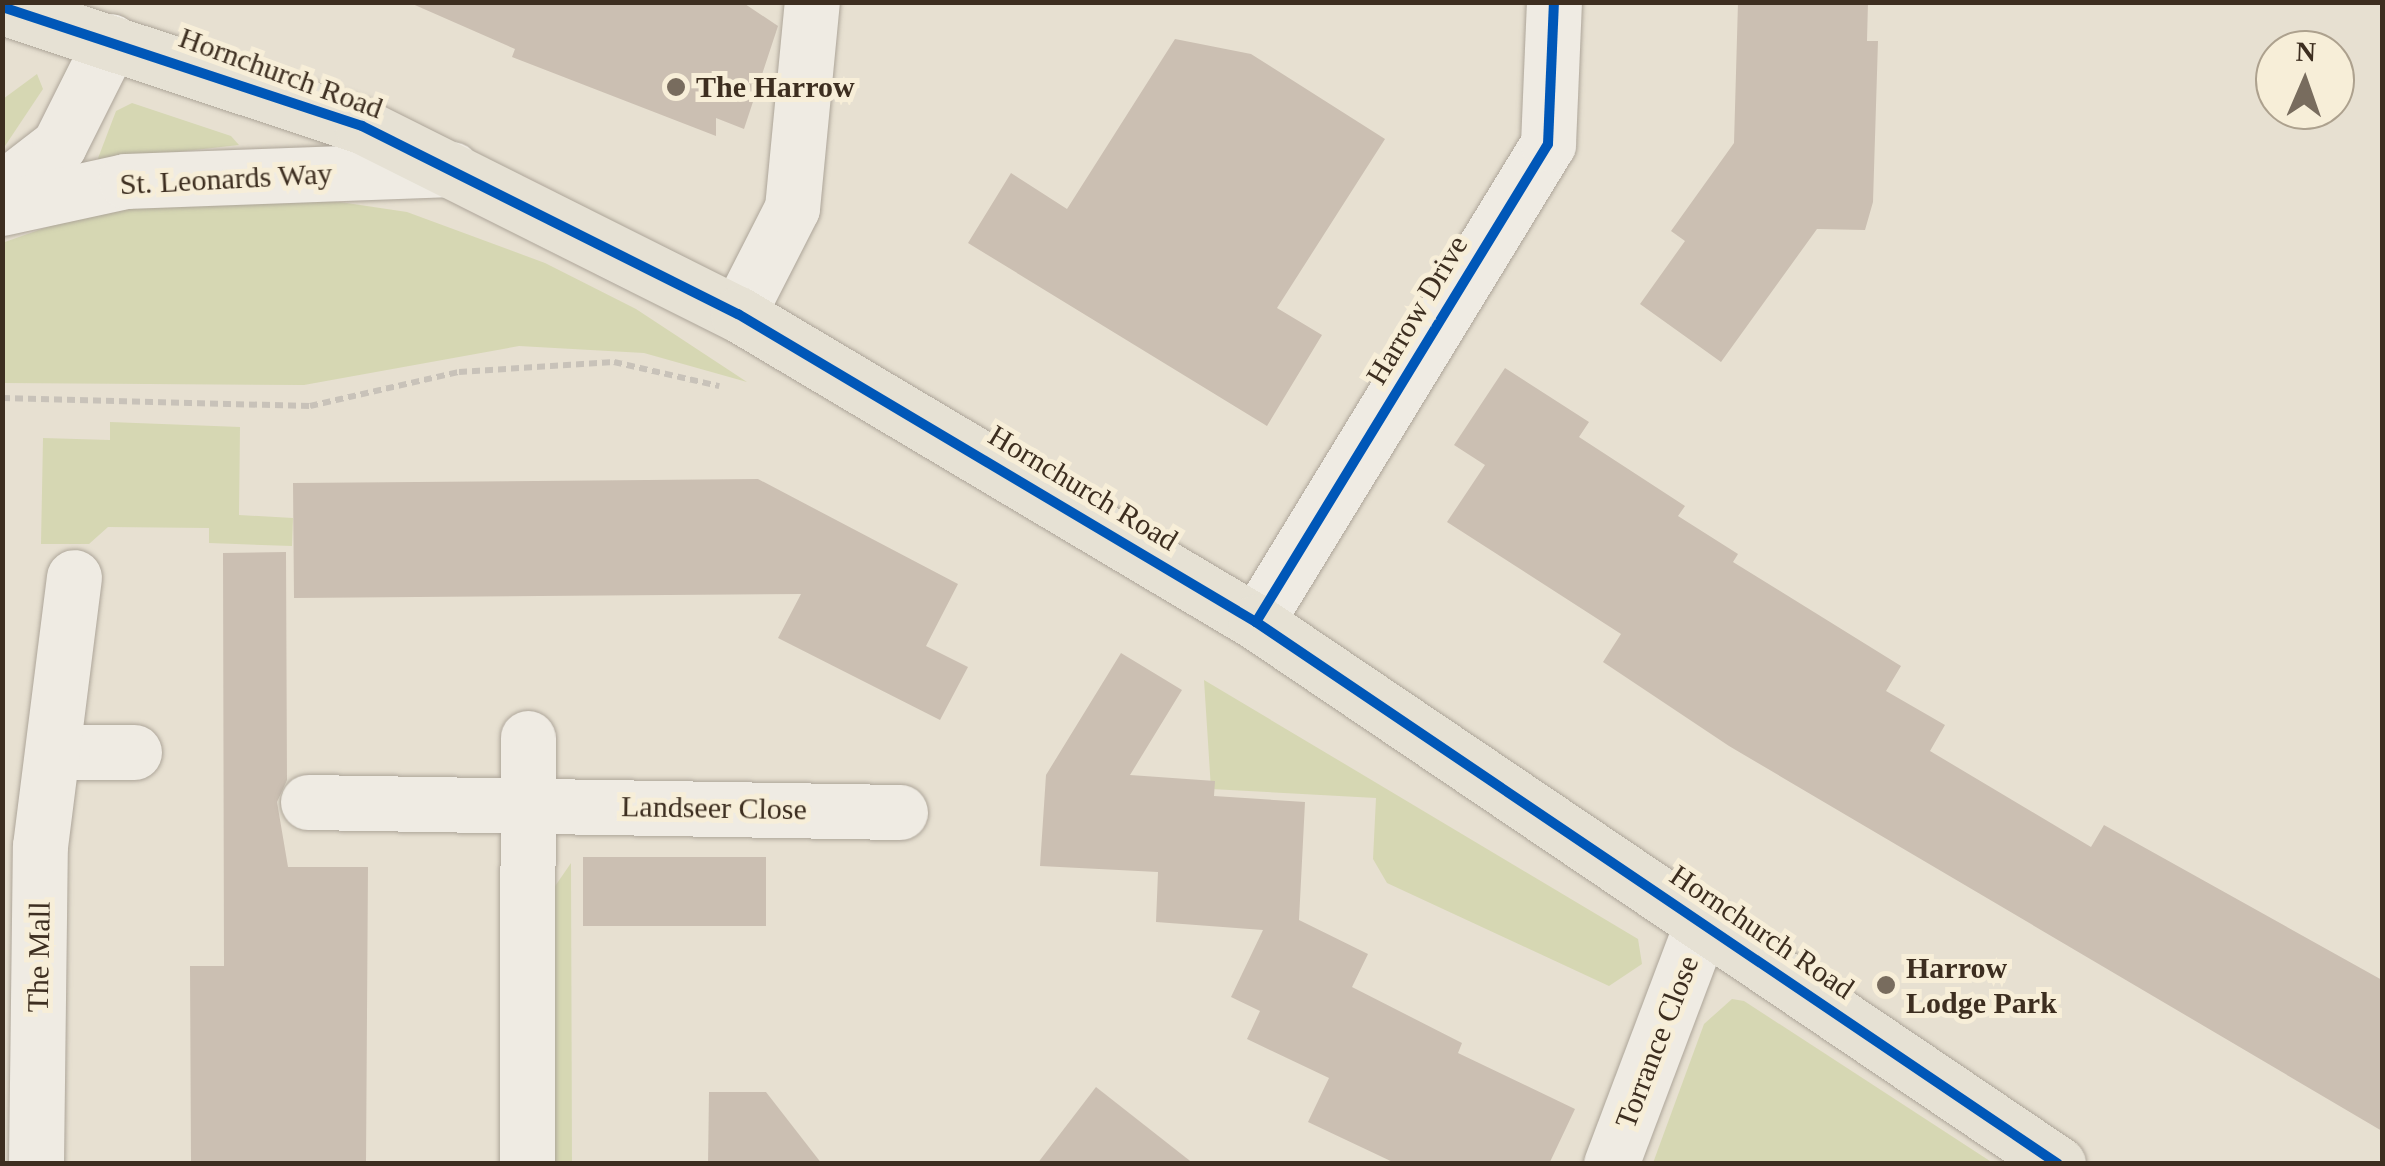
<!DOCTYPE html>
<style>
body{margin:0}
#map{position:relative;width:2385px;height:1166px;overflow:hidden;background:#e7e0d1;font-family:Georgia,serif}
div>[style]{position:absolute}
.green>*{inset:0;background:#d6d7b3}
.building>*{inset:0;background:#cbbfb2;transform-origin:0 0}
.path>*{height:6px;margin-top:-3px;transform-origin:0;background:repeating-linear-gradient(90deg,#c8c2b9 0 8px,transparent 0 13px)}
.roads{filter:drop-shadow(0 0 2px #ada599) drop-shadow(0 0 2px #ada599)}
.street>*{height:55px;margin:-27.5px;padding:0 27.5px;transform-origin:27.5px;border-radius:27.5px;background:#efebe3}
.primary>*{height:55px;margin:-27.5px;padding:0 27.5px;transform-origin:27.5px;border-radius:27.5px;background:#e6e1d4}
.cycleway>*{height:10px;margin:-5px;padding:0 5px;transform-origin:5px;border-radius:5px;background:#0057b8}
.dots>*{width:28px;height:28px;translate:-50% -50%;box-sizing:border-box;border:5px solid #f7eed8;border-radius:50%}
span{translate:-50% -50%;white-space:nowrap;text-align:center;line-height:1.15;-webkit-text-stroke:10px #f7eed8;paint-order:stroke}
.street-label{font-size:30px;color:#3d2e20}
.poi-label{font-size:30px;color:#3d2e20;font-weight:700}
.left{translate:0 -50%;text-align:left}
.frame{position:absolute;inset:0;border:5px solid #3d2e20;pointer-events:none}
.north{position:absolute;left:2255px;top:30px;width:100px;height:100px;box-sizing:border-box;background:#f7eed8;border:2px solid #ada18e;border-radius:50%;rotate:2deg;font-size:28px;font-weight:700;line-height:40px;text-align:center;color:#3d2e20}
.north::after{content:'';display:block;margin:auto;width:35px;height:45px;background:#786c5e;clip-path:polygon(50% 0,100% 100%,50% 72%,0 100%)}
</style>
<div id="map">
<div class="green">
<div style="clip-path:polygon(37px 74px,43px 89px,3px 149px,3px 99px)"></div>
<div style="clip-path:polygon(132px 103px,231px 136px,239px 145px,97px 161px,116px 111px)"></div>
<div style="clip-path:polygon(293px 195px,407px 212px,545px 263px,636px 309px,747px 382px,644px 353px,519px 346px,304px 385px,3px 383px,2px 243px,90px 212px)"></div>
<div style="clip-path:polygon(110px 422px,240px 427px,239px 515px,293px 518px,292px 546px,209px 543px,209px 528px,108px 527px,89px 544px,41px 544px,43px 438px,110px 440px)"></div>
<div style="clip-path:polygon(1204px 680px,1638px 939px,1642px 964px,1609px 986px,1387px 883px,1373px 859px,1376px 798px,1211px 789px)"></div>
<div style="clip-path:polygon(571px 863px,572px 1163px,548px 1164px,551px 892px)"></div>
<div style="clip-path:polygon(1732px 999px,1744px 1001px,1993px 1163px,1653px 1163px,1704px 1024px)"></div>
</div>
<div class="building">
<div style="clip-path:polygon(408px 2px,742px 2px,778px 26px,744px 129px,716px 118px,716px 136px,512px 57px,515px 49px)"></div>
<div style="clip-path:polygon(1738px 2px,1868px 2px,1867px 41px,1878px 41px,1873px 202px,1865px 230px,1817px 229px,1721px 362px,1640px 304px,1685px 241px,1671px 231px,1734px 143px)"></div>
<div style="clip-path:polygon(1175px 39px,1251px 54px,1385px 139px,1277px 308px,1322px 335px,1267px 426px,968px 243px,1011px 173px,1067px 209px)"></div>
<div style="clip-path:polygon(1505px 368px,1589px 422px,1579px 437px,1685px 506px,1678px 516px,1738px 554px,1733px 562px,1901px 666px,1886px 691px,1945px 725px,1930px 751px,2091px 847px,2104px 825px,2382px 980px,2382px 1131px,1729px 746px,1603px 662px,1621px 634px,1447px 522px,1485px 465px,1454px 445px)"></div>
<div style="clip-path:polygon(758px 479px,958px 584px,926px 646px,968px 667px,940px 720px,778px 638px,801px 594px,294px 598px,293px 483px)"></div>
<div style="clip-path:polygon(286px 552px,287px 780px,277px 802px,288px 867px,368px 867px,366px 1164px,191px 1164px,190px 966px,224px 966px,223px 553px)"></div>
<div style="clip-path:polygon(1121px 653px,1182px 690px,1130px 775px,1215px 781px,1214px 796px,1305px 802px,1299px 920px,1368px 954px,1352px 987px,1462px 1043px,1458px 1053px,1575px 1109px,1549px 1164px,1397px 1164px,1308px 1122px,1329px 1078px,1247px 1039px,1260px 1011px,1231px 997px,1263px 930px,1156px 922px,1158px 872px,1040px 866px,1046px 775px)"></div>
<div style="left:583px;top:857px;width:183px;height:69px"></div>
<div style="clip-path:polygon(1096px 1087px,1194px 1164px,1037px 1164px)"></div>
<div style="clip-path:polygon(709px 1092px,766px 1092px,822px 1164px,708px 1164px)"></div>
</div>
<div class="path">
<div style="left:2px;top:398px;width:308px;rotate:1.5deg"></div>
<div style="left:310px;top:406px;width:153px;rotate:-12.9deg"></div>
<div style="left:459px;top:372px;width:155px;rotate:-3.7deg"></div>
<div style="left:614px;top:362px;width:108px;rotate:12.9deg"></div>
</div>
<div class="roads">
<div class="street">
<div style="left:2px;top:189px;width:72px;rotate:-37.7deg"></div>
<div style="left:59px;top:145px;width:116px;rotate:-63.4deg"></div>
<div style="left:2px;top:208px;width:127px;rotate:-12.3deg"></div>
<div style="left:126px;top:181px;width:326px;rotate:-2.1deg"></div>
<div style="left:738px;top:314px;width:119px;rotate:-63deg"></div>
<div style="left:792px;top:208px;width:207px;rotate:-84.5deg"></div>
<div style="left:1256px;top:622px;width:560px;rotate:-58.58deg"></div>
<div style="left:1548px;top:144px;width:142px;rotate:-87.6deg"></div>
<div style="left:53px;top:752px;width:81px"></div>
<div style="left:308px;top:802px;width:592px;rotate:0.97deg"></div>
<div style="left:36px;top:1164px;width:318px;rotate:-89.3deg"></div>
<div style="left:40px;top:846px;width:271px;rotate:-82.8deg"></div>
<div style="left:527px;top:1164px;width:426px;rotate:-89.9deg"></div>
<div style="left:1611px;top:1164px;width:260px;rotate:-69.3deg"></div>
</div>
<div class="primary">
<div style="left:2px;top:7px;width:379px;rotate:18.3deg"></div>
<div style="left:362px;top:126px;width:420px;rotate:26.6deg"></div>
<div style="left:738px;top:314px;width:603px;rotate:30.74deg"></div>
<div style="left:1256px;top:622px;width:968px;rotate:34.05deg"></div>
</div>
</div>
<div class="cycleway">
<div style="left:2px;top:7px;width:379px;rotate:18.3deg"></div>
<div style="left:362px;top:126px;width:420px;rotate:26.6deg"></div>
<div style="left:738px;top:314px;width:603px;rotate:30.74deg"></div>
<div style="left:1256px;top:622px;width:968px;rotate:34.05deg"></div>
<div style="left:1256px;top:622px;width:560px;rotate:-58.58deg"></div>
<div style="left:1548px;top:144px;width:142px;rotate:-87.6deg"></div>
</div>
<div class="dots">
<div style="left:676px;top:87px;background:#786c5e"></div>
<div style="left:1886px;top:985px;background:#786c5e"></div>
</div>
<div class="street-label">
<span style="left:281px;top:73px;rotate:20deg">Hornchurch Road</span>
<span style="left:226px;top:179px;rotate:-3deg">St. Leonards Way</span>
<span style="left:1417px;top:310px;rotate:-59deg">Harrow Drive</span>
<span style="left:1083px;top:488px;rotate:31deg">Hornchurch Road</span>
<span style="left:714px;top:808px;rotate:1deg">Landseer Close</span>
<span style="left:1762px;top:932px;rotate:34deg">Hornchurch Road</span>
<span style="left:39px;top:957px;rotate:-89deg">The Mall</span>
<span style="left:1657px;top:1042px;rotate:-69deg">Torrance Close</span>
</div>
<div class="poi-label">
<span class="left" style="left:696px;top:87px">The Harrow</span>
<span class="left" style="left:1906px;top:985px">Harrow<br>Lodge Park</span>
</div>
<div class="frame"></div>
<div class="north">N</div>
</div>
